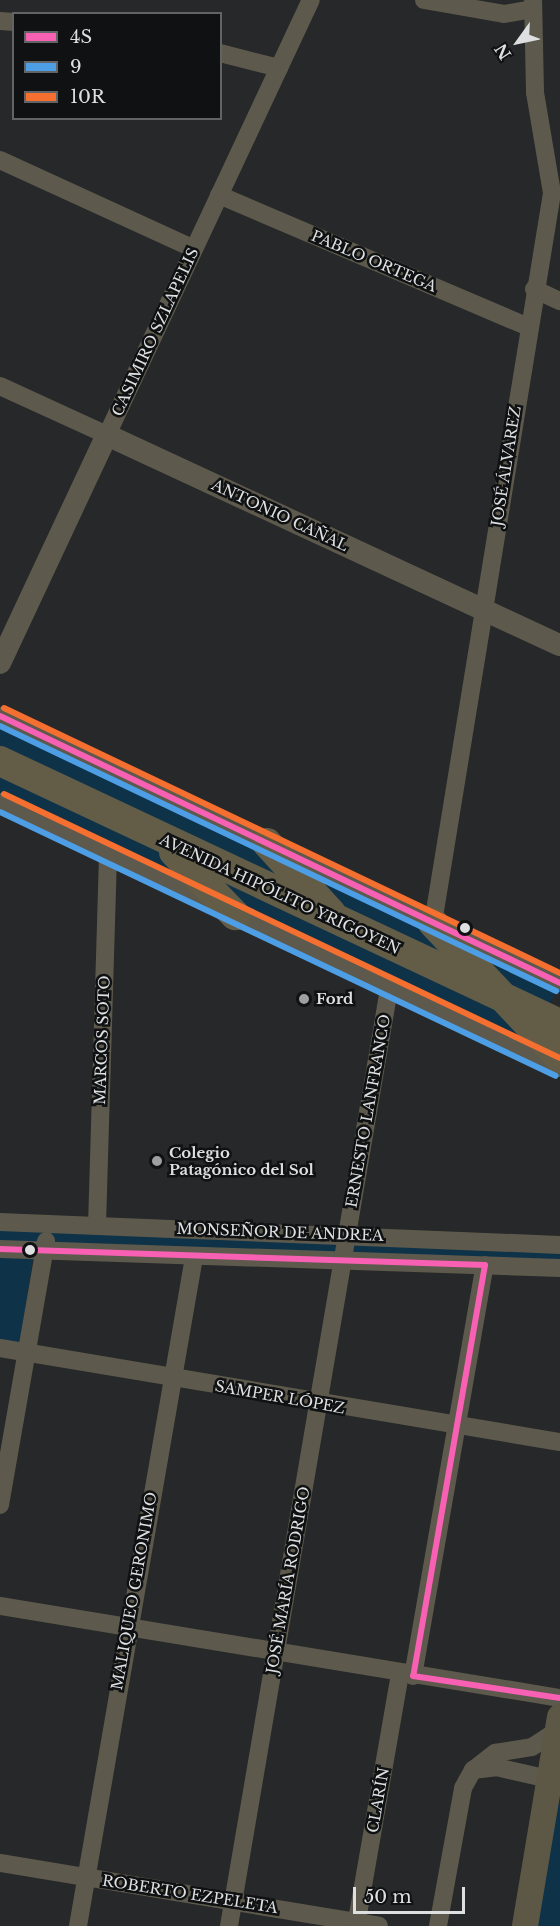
<!DOCTYPE html>
<meta charset="utf-8">
<style>
body{margin:0}
#map{position:relative;width:560px;height:1926px;overflow:hidden;background:#262829;font-family:"Libre Baskerville",serif}
div>[style]{position:absolute}
.green>*{inset:0;background:#0e3349;transform-origin:0 0}
.minor>*{height:18px;margin:-9px;padding:0 9px;transform-origin:9px;border-radius:9px;background:#5d594c}
.tertiary>*{height:22px;margin:-11px;padding:0 11px;transform-origin:11px;border-radius:11px;background:#5d594c}
.secondary>*{height:26px;margin:-13px;padding:0 13px;transform-origin:13px;border-radius:13px;background:#5d5846}
.trunk>*{height:30px;margin:-15px;padding:0 15px;transform-origin:15px;border-radius:15px;background:#635d48}
.bus-1>*{height:6px;margin:-3px;padding:0 3px;transform-origin:3px;border-radius:3px;background:#f860b3}
.bus-2>*{height:6px;margin:-3px;padding:0 3px;transform-origin:3px;border-radius:3px;background:#4d9ee5}
.bus-3>*{height:6px;margin:-3px;padding:0 3px;transform-origin:3px;border-radius:3px;background:#f46f30}
.dots>*{width:16px;height:16px;translate:-50% -50%;box-sizing:border-box;border:3px solid #0f1112;border-radius:50%}
span{translate:-50% -50%;white-space:nowrap;text-align:center;line-height:1.15;-webkit-text-stroke:5px #0f1112;paint-order:stroke}
.street-label{font-size:15px;color:#dddfe0}
.poi-label{font-size:15px;color:#dddfe0;font-weight:700}
.left{translate:0 -50%;text-align:left}
.legend{position:absolute;left:12px;top:12px;width:210px;height:108px;box-sizing:border-box;background:#0f1112;border:2px solid #616364;margin:0;padding:8px 10px;list-style:none;font-size:18px;color:#dddfe0}
.legend li{display:flex;align-items:center;gap:12px;height:30px}
.legend b{width:30px;border:2px solid #616364}
.north{position:absolute;left:488px;top:12px;width:60px;height:60px;-webkit-text-stroke:4px #0f1112;paint-order:stroke;rotate:237deg;font-size:16px;font-weight:700;line-height:24px;text-align:center;color:#dddfe0}
.north::after{content:'';display:block;margin:auto;width:21px;height:27px;background:#dddfe0;clip-path:polygon(50% 0,100% 100%,50% 72%,0 100%)}
.scale{position:absolute;left:353px;top:1887px;width:112px;height:27px;box-sizing:border-box;border:3px solid #dddfe0;border-top:0;padding-left:8px;font-size:18px;line-height:21px;white-space:nowrap;color:#dddfe0;-webkit-text-stroke:4px #0f1112;paint-order:stroke}
</style>
<div id="map">
<div class="green">
<div style="left:0;top:716px;width:620px;height:86px;rotate:25deg"></div>
<div style="clip-path:polygon(0 1222px,560px 1245px,560px 1268px,0 1249px)"></div>
<div style="clip-path:polygon(0 1257px,33px 1258px,20px 1344px,0 1340px)"></div>
<div style="clip-path:polygon(560px 1717px,560px 1926px,525px 1926px)"></div>
</div>
<div class="minor">
<div style="left:424px;top:0;width:81px;rotate:9.9deg"></div>
<div style="left:504px;top:14px;width:27px;rotate:-10deg"></div>
<div style="left:0;top:21px;width:14px;rotate:4deg"></div>
<div style="left:220px;top:53px;width:61px;rotate:14.3deg"></div>
<div style="left:0;top:160px;width:213px;rotate:24.6deg"></div>
<div style="left:219px;top:195px;width:336px;rotate:23.1deg"></div>
<div style="left:534px;top:289px;width:29px;rotate:25deg"></div>
<div style="left:0;top:386px;width:118px;rotate:24.6deg"></div>
<div style="left:107px;top:435px;width:480px;rotate:-64.9deg"></div>
<div style="left:0;top:716px;width:620px;rotate:25.49deg"></div>
<div style="left:0;top:802px;width:620px;rotate:25.41deg"></div>
<div style="left:433px;top:923px;width:740px;rotate:-80.74deg"></div>
<div style="left:552px;top:193px;width:102px;rotate:-99.6deg"></div>
<div style="left:535px;top:92px;width:92px;rotate:-91.2deg"></div>
<div style="left:0;top:1222px;width:560px;rotate:2.35deg"></div>
<div style="left:97px;top:1226px;width:373px;rotate:-88.3deg"></div>
<div style="left:0;top:1249px;width:560px;rotate:1.94deg"></div>
<div style="left:0;top:1348px;width:568px;rotate:9.53deg"></div>
<div style="left:0;top:1505px;width:268px;rotate:-80.1deg"></div>
<div style="left:0;top:1606px;width:568px;rotate:9.33deg"></div>
<div style="left:413px;top:1676px;width:417px;rotate:-80.1deg"></div>
<div style="left:473px;top:1770px;width:23px;rotate:-7deg"></div>
<div style="left:496px;top:1767px;width:54px;rotate:12.8deg"></div>
<div style="left:0;top:1863px;width:384px;rotate:9.4deg"></div>
<div style="left:78px;top:1926px;width:679px;rotate:-80.16deg"></div>
<div style="left:229px;top:1926px;width:951px;rotate:-80.31deg"></div>
<div style="left:356px;top:1926px;width:255px;rotate:-80.1deg"></div>
<div style="left:438px;top:1926px;width:140px;rotate:-79.7deg"></div>
<div style="left:463px;top:1788px;width:21px;rotate:-61deg"></div>
<div style="left:473px;top:1770px;width:28px;rotate:-38deg"></div>
<div style="left:495px;top:1753px;width:37px;rotate:-9deg"></div>
<div style="left:532px;top:1747px;width:31px;rotate:-33deg"></div>
</div>
<div class="tertiary">
<div style="left:0;top:663px;width:252px;rotate:-64.9deg"></div>
<div style="left:107px;top:435px;width:499px;rotate:24.9deg"></div>
</div>
<div class="secondary">
<div style="left:525px;top:1926px;width:212px;rotate:-80.5deg"></div>
</div>
<div class="trunk">
<div style="left:0;top:761px;width:619px;rotate:25.16deg"></div>
<div style="left:267px;top:843px;width:95px;rotate:47.6deg"></div>
<div style="left:174px;top:852px;width:88px;rotate:45.9deg"></div>
<div style="left:433px;top:923px;width:185px;rotate:46.7deg"></div>
</div>
<div class="bus-1">
<div style="left:0;top:716px;width:620px;rotate:25.49deg"></div>
<div style="left:0;top:1249px;width:485px;rotate:1.9deg"></div>
<div style="left:485px;top:1265px;width:417px;rotate:99.9deg"></div>
<div style="left:413px;top:1676px;width:149px;rotate:8.5deg"></div>
</div>
<div class="bus-2">
<div style="left:0;top:726px;width:616px;rotate:25.48deg"></div>
<div style="left:0;top:812px;width:615px;rotate:25.4deg"></div>
</div>
<div class="bus-3">
<div style="left:4px;top:708px;width:616px;rotate:25.48deg"></div>
<div style="left:4px;top:794px;width:615px;rotate:25.4deg"></div>
</div>
<div class="dots">
<div style="left:465px;top:928px;background:#dddfe0"></div>
<div style="left:304px;top:999px;background:#9d9fa0"></div>
<div style="left:157px;top:1161px;background:#9d9fa0"></div>
<div style="left:30px;top:1250px;background:#dddfe0"></div>
</div>
<div class="street-label">
<span style="left:374px;top:261px;rotate:23deg">PABLO ORTEGA</span>
<span style="left:155px;top:332px;rotate:-65deg">CASIMIRO SZLAPELIS</span>
<span style="left:506px;top:466px;rotate:-81deg">JOSÉ ÁLVAREZ</span>
<span style="left:280px;top:515px;rotate:25deg">ANTONIO CAÑAL</span>
<span style="left:280px;top:894px;rotate:25deg">AVENIDA HIPÓLITO YRIGOYEN</span>
<span style="left:102px;top:1040px;rotate:-88deg">MARCOS SOTO</span>
<span style="left:368px;top:1111px;rotate:-80deg">ERNESTO LANFRANCO</span>
<span style="left:280px;top:1232px;rotate:2deg">MONSEÑOR DE ANDREA</span>
<span style="left:280px;top:1397px;rotate:10deg">SAMPER LÓPEZ</span>
<span style="left:288px;top:1580px;rotate:-80deg">JOSÉ MARÍA RODRIGO</span>
<span style="left:134px;top:1591px;rotate:-80deg">MALIQUEO GERONIMO</span>
<span style="left:378px;top:1800px;rotate:-80deg">CLARÍN</span>
<span style="left:190px;top:1894px;rotate:9deg">ROBERTO EZPELETA</span>
</div>
<div class="poi-label">
<span class="left" style="left:316px;top:999px">Ford</span>
<span class="left" style="left:169px;top:1161px">Colegio<br>Patagónico del Sol</span>
</div>
<ul class="legend">
<li><b style="height:8px;background:#f860b3"></b>4S</li>
<li><b style="height:8px;background:#4d9ee5"></b>9</li>
<li><b style="height:8px;background:#f46f30"></b>10R</li>
</ul>
<div class="north">N</div>
<div class="scale">50 m</div>
</div>
